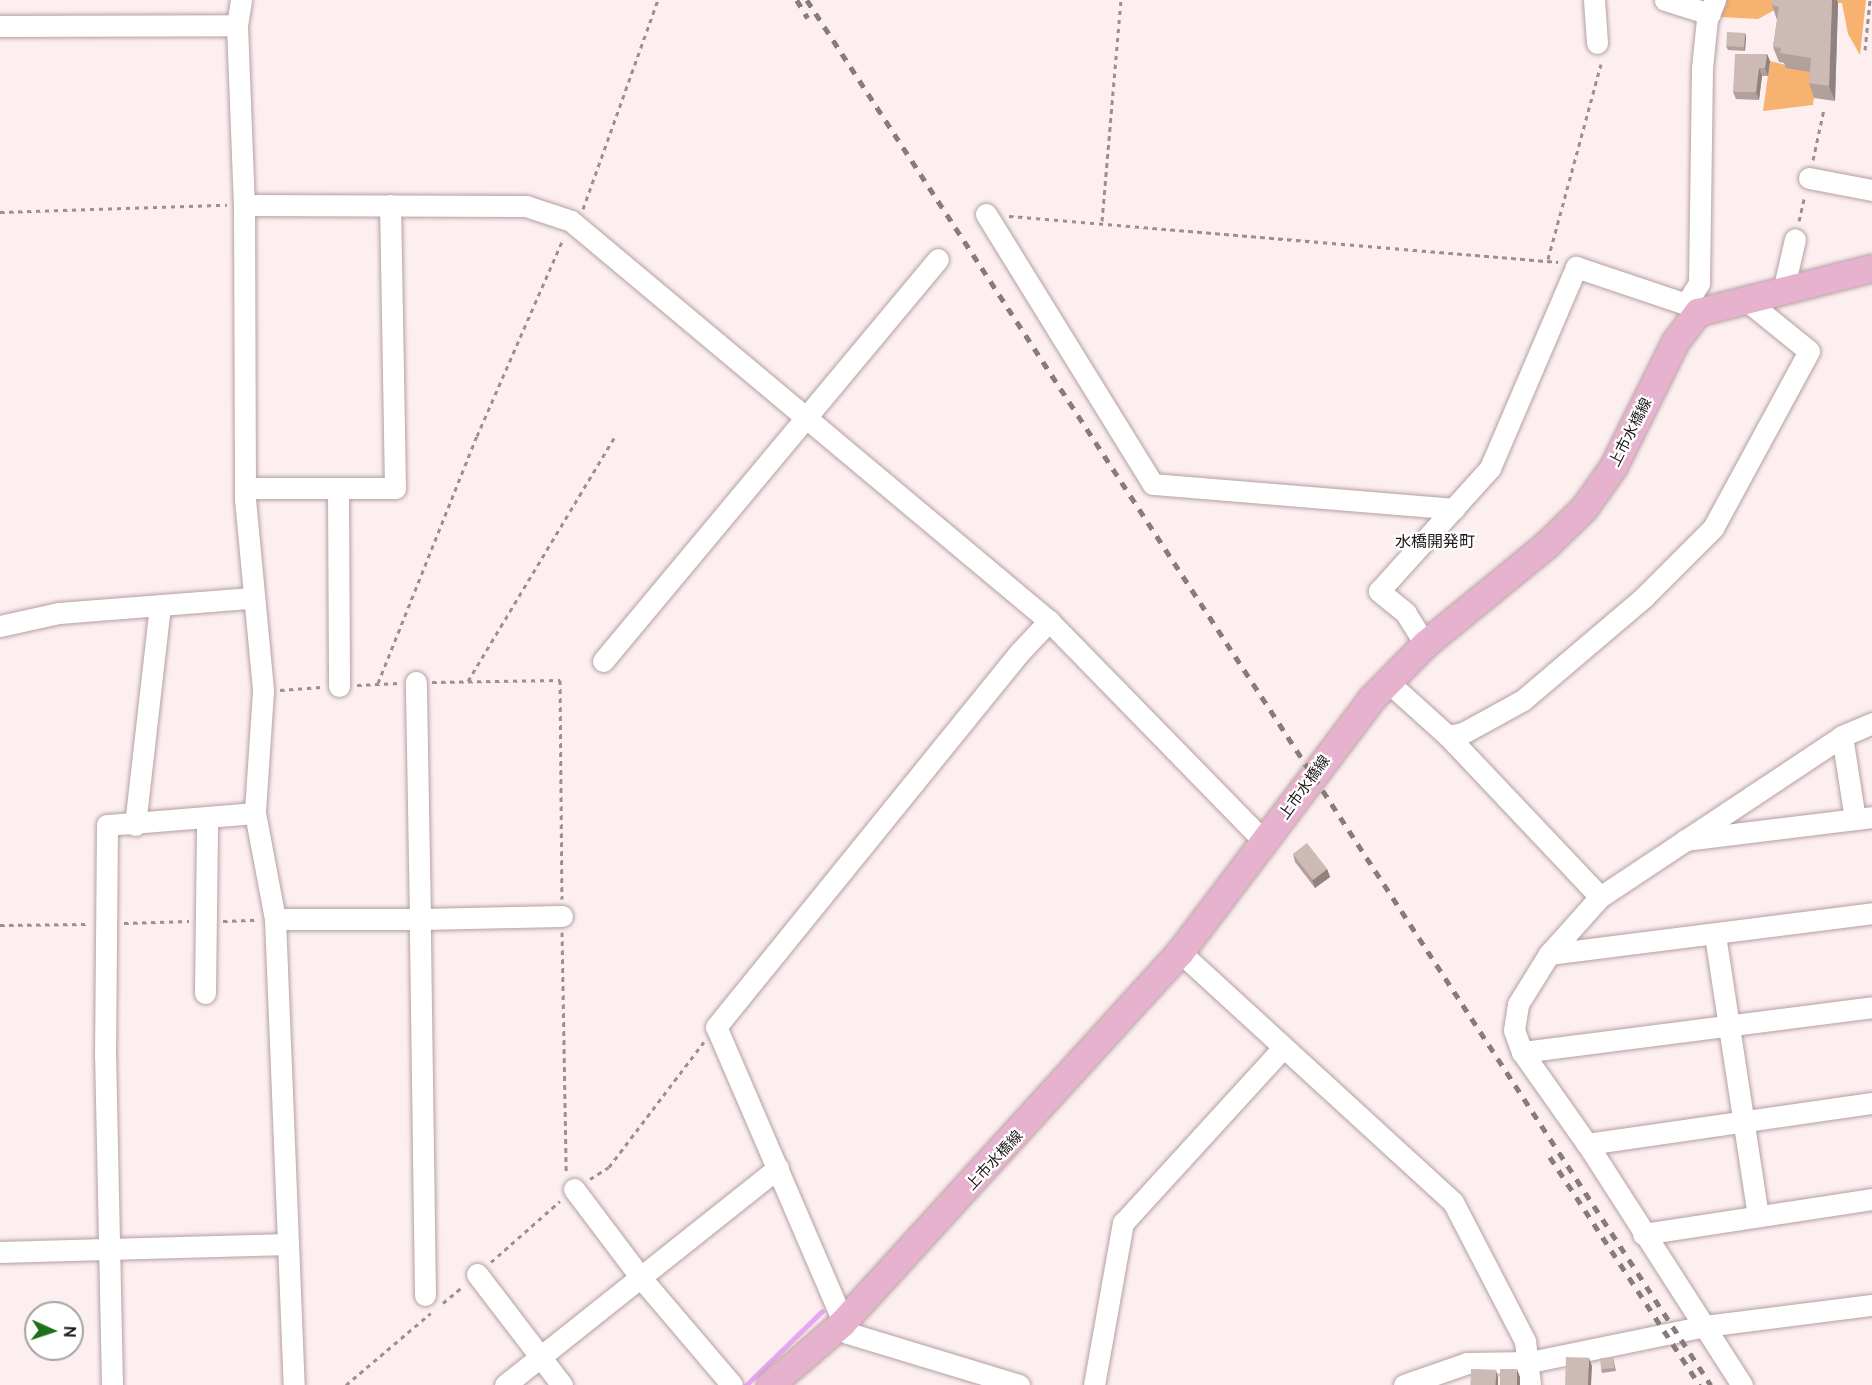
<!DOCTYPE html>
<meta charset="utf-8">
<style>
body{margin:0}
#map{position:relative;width:1872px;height:1385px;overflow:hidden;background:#fdeff0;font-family:Ubuntu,"Noto Sans JP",sans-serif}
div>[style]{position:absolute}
.green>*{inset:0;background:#f6b26e}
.stream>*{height:5px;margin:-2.5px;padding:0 2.5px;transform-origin:2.5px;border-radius:2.5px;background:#e9a6f3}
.path>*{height:3px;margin-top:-1.5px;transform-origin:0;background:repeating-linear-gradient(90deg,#9b9091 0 4.5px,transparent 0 9px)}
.roads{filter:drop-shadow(0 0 2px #b4a0a1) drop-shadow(0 0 2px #b4a0a1)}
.minor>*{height:21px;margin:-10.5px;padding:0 10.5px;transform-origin:10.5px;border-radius:10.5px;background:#fff}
.major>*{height:27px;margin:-13.5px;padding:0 13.5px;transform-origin:13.5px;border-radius:13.5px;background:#e6b2ce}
.rail>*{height:4.5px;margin-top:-2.25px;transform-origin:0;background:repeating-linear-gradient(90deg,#867c7c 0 8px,transparent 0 16px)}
.wall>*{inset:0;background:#b1a09b}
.shaded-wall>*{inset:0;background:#90827e}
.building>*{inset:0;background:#cebab4;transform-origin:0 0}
span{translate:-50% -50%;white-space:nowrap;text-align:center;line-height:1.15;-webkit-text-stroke:4.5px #fff;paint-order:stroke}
.street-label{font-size:15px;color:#1f1818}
.neighbourhood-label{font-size:16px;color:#1f1818}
.north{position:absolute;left:24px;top:1301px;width:60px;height:60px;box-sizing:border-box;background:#fff;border:2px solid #a5a3a3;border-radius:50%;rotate:93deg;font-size:16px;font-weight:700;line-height:24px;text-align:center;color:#1f1818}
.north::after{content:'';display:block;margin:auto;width:21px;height:27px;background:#1e7119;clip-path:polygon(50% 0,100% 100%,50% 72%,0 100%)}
</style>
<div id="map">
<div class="green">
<div style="clip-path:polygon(1727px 0,1866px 0,1860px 55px,1848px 34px,1842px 3px,1791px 1px,1758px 19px,1719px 17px)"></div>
<div style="clip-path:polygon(1770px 61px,1817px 73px,1813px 105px,1763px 111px)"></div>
</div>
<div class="stream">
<div style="left:746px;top:1385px;width:106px;rotate:-44.2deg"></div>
</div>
<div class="path">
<div style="left:1865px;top:50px;width:50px;rotate:-84.3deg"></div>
<div style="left:1813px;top:160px;width:52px;rotate:-77.8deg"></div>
<div style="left:583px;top:209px;width:222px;rotate:-70.3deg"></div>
<div style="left:0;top:212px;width:227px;rotate:-1.8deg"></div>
<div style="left:1009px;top:216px;width:551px;rotate:4.79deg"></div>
<div style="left:1102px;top:221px;width:222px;rotate:-85.1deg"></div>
<div style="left:1799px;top:221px;width:26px;rotate:-77deg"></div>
<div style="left:1548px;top:259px;width:202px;rotate:-74.8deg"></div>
<div style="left:468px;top:681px;width:287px;rotate:-59deg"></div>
<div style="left:432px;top:682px;width:128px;rotate:-0.9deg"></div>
<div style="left:560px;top:680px;width:219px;rotate:89.5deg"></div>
<div style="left:378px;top:683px;width:266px;rotate:-68.2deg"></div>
<div style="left:477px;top:436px;width:215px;rotate:-66.4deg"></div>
<div style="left:357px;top:685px;width:42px;rotate:-2.7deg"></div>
<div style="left:280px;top:690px;width:41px;rotate:-4.2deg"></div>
<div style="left:223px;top:921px;width:35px;rotate:-2deg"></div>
<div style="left:124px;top:923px;width:65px;rotate:-1.8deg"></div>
<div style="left:0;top:925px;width:87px;rotate:-0.7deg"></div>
<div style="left:562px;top:932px;width:240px;rotate:89deg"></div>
<div style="left:590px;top:1179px;width:22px;rotate:-32deg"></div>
<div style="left:609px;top:1167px;width:157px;rotate:-52.8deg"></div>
<div style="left:491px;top:1262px;width:92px;rotate:-41.5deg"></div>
<div style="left:443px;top:1303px;width:26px;rotate:-40deg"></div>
<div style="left:346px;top:1385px;width:111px;rotate:-40.3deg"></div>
</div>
<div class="roads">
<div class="minor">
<div style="left:241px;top:0;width:25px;rotate:99deg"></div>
<div style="left:237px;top:25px;width:180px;rotate:87.8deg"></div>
<div style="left:244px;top:205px;width:294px;rotate:89.8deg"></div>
<div style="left:245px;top:499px;width:193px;rotate:84.6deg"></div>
<div style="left:263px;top:691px;width:122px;rotate:93.8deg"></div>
<div style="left:255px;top:813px;width:108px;rotate:79.3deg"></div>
<div style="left:275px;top:919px;width:466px;rotate:87.7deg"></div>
<div style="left:1594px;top:0;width:43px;rotate:86deg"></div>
<div style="left:1665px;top:0;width:47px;rotate:17.3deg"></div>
<div style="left:0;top:26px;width:237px;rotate:-0.2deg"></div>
<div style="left:1809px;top:178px;width:64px;rotate:10.8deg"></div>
<div style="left:244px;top:205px;width:282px;rotate:0.2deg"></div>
<div style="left:526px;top:206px;width:47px;rotate:18.4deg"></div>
<div style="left:571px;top:221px;width:623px;rotate:39.92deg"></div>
<div style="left:1049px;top:621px;width:309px;rotate:45.7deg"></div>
<div style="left:986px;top:214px;width:317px;rotate:58.3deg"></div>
<div style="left:1153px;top:484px;width:302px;rotate:4.7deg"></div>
<div style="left:1783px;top:291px;width:53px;rotate:-77deg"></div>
<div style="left:1686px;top:304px;width:25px;rotate:-58deg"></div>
<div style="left:1699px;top:283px;width:215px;rotate:-89.2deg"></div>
<div style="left:1702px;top:68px;width:49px;rotate:-84.2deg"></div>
<div style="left:1707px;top:19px;width:21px;rotate:-67deg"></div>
<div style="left:245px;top:488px;width:150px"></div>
<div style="left:395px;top:488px;width:283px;rotate:-91deg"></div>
<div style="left:338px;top:488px;width:198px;rotate:89.7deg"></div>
<div style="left:0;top:626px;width:60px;rotate:-12.4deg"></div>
<div style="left:59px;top:613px;width:193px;rotate:-4.5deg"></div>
<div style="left:1425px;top:644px;width:36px;rotate:-122deg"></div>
<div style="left:1406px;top:613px;width:35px;rotate:-141deg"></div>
<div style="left:1379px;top:591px;width:166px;rotate:-47.9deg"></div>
<div style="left:1490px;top:468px;width:219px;rotate:-66.8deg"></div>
<div style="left:1576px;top:267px;width:116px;rotate:18.6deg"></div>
<div style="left:1686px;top:304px;width:14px;rotate:34deg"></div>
<div style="left:603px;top:661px;width:523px;rotate:-50.19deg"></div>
<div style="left:1388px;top:682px;width:81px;rotate:42deg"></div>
<div style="left:1448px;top:736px;width:15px;rotate:-11deg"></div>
<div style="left:1463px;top:733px;width:68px;rotate:-28.8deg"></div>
<div style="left:1523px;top:700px;width:159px;rotate:-40.4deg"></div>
<div style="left:1644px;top:597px;width:98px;rotate:-45deg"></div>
<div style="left:1713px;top:528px;width:201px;rotate:-61.5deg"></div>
<div style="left:1809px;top:351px;width:81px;rotate:-141deg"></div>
<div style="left:1448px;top:736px;width:221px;rotate:46.6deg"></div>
<div style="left:1842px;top:736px;width:84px;rotate:81.1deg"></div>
<div style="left:135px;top:825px;width:221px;rotate:-83.5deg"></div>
<div style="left:1685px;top:840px;width:188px;rotate:-7deg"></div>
<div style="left:275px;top:919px;width:145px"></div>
<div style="left:420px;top:919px;width:237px;rotate:-91deg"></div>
<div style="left:1715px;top:935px;width:284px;rotate:81.3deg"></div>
<div style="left:1180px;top:952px;width:370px;rotate:42.5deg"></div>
<div style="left:1453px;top:1202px;width:157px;rotate:62.6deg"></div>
<div style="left:1525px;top:1341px;width:44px;rotate:83.5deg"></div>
<div style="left:1549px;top:954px;width:326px;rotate:-7.2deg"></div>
<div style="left:205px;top:993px;width:175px;rotate:-89.3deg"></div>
<div style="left:1522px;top:1052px;width:353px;rotate:-7.3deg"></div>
<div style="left:1587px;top:1144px;width:288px;rotate:-8.2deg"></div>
<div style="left:574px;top:1189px;width:111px;rotate:53deg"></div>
<div style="left:641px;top:1278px;width:140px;rotate:49.6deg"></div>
<div style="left:1643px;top:1234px;width:232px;rotate:-8.7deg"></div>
<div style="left:0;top:1252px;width:287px;rotate:-1.6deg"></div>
<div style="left:477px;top:1274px;width:140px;rotate:52.6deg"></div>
<div style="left:425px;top:1295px;width:376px;rotate:-90.8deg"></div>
<div style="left:420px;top:919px;width:142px;rotate:-1.2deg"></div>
<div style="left:112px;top:1385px;width:328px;rotate:-91.2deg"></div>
<div style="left:105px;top:1057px;width:232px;rotate:-89.5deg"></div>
<div style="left:107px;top:825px;width:148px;rotate:-4.6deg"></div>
<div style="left:505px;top:1385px;width:349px;rotate:-38.5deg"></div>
<div style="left:1019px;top:1385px;width:179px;rotate:-163.1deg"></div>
<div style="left:848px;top:1333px;width:333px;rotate:-113.3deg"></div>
<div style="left:716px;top:1027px;width:481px;rotate:-51deg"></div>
<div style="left:1019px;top:653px;width:44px;rotate:-46.8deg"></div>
<div style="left:1094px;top:1385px;width:165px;rotate:-79.9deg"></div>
<div style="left:1123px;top:1223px;width:236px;rotate:-47.6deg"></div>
<div style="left:1404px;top:1385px;width:67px;rotate:-19.2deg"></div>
<div style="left:1467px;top:1363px;width:63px;rotate:-0.9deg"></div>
<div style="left:1530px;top:1362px;width:179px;rotate:-11.6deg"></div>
<div style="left:1705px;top:1326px;width:168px;rotate:-7.2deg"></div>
<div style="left:1742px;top:1385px;width:287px;rotate:-122.7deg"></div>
<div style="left:1587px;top:1144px;width:113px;rotate:-125.2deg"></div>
<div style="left:1522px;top:1052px;width:23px;rotate:-110deg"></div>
<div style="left:1514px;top:1030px;width:26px;rotate:-81deg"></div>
<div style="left:1518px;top:1004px;width:59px;rotate:-58.2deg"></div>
<div style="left:1549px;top:954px;width:76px;rotate:-48.2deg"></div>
<div style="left:1600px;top:897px;width:291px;rotate:-33.6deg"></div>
<div style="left:1842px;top:736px;width:33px;rotate:-23deg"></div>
</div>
<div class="major">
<div style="left:770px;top:1385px;width:94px;rotate:-40.7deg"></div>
<div style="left:841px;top:1324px;width:503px;rotate:-47.66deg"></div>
<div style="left:1180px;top:952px;width:318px;rotate:-52.9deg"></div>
<div style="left:1372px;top:698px;width:76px;rotate:-45.5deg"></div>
<div style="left:1425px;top:644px;width:156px;rotate:-39.3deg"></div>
<div style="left:1546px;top:545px;width:53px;rotate:-44.2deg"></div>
<div style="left:1584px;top:508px;width:50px;rotate:-54.7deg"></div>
<div style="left:1613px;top:467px;width:140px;rotate:-63.6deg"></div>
<div style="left:1675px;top:342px;width:38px;rotate:-53deg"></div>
<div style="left:1698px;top:312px;width:179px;rotate:-14.2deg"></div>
</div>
</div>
<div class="rail">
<div style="left:797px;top:0;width:21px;rotate:59deg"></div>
<div style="left:807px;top:0;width:1654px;rotate:56.87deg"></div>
<div style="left:1550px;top:1157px;width:273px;rotate:56.7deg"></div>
</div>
<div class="wall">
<div style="clip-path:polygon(1838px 3px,1835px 101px,1814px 98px,1809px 83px,1810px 72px,1786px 68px,1784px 63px,1779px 62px,1773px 47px,1777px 20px,1772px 5px)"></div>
<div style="clip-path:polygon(1745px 33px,1746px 37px,1745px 51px,1728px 50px,1726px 46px)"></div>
<div style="clip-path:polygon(1767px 54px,1770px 61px,1768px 76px,1762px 76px,1759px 100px,1736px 99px,1733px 92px)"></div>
<div style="clip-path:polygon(1293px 854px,1327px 869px,1330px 877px,1315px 888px,1295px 862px)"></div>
<div style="clip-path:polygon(1613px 1357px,1616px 1371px,1602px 1373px,1601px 1370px)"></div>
</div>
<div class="shaded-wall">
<div style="clip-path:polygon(1832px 0,1837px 0,1838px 3px,1835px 101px,1829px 86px)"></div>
<div style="clip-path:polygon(1745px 33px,1746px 37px,1745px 51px,1744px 47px)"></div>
<div style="clip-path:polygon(1767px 54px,1770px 61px,1768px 76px,1765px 68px)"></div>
<div style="clip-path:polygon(1759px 68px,1762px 76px,1759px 100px,1756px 92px)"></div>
<div style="clip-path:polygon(1327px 869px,1330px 877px,1315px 888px,1312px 880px)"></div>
<div style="clip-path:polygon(1589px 1358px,1592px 1366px,1591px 1385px,1587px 1385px)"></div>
<div style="clip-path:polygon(1517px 1369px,1520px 1377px,1520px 1385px,1517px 1385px)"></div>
<div style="clip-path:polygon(1496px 1370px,1498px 1378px,1498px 1385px,1495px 1385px)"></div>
</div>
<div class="building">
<div style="clip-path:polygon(1772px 0,1832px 0,1829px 86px,1809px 83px,1811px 58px,1780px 53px,1781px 48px,1773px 47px,1779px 7px,1772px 5px)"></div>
<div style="left:1727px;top:32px;width:18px;height:14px;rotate:3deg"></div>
<div style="clip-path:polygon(1735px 54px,1767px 54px,1765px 68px,1759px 68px,1756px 92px,1733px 92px)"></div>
<div style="left:1307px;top:843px;width:33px;height:18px;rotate:52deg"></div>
<div style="left:1566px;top:1357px;width:23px;height:28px;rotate:2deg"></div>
<div style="left:1613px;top:1357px;width:11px;height:13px;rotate:85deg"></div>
<div style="left:1471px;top:1369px;width:25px;height:16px;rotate:2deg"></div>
<div style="left:1500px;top:1369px;width:17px;height:16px"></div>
</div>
<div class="street-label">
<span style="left:1630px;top:432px;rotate:-63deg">上市水橋線</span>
<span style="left:1304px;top:787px;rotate:-54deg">上市水橋線</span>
<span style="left:994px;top:1160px;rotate:-47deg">上市水橋線</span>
</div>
<div class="neighbourhood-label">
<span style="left:1435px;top:541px">水橋開発町</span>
</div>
<div class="north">N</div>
</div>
